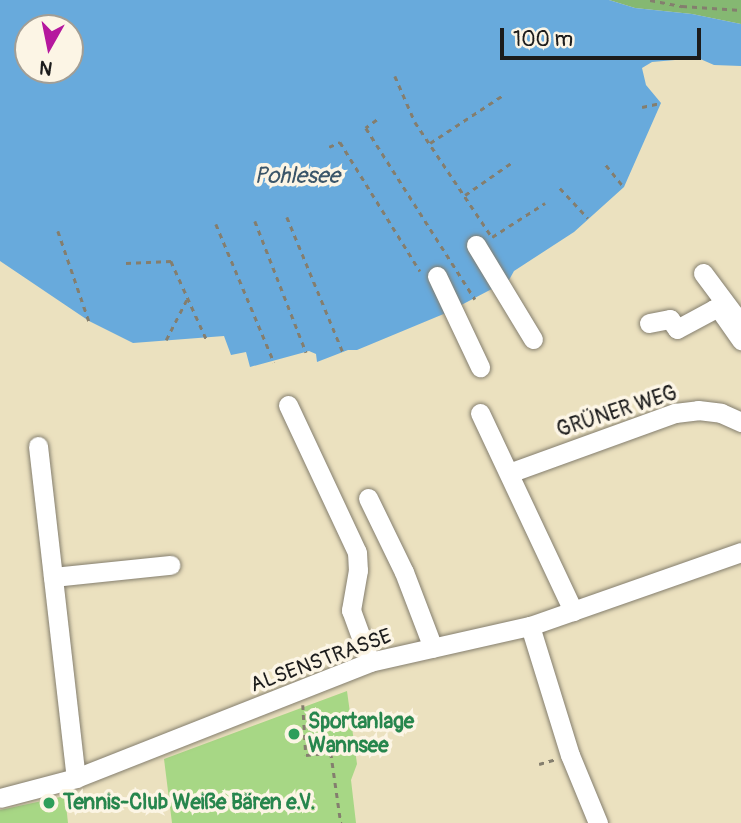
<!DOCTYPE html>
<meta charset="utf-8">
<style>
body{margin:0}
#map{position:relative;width:741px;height:823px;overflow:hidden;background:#ebe1bf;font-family:Pangolin,sans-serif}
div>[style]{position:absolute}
.green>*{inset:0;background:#a7d785}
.forest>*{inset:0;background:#85b872}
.water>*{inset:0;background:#68aadc}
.path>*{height:2.5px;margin-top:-1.25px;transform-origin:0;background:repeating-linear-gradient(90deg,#847e6e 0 5px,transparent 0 10px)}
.roads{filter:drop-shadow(0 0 2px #847e6e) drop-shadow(0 0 2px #847e6e)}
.minor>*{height:19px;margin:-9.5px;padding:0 9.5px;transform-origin:9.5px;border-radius:9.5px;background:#fff}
.dots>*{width:19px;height:19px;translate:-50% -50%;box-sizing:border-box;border:4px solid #fcf5e5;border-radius:50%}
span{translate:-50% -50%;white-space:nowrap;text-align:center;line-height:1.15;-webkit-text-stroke:7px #fcf5e5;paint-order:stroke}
.street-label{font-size:21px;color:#1c1c1c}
.leisure-label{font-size:21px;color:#27864d;font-weight:700}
.left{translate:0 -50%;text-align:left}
.water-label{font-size:23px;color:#3a5569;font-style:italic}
.north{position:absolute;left:14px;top:14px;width:70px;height:70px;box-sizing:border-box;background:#fcf5e5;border:2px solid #a29e95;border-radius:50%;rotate:189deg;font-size:19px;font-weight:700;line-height:28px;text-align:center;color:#1c1c1c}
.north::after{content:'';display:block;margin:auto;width:24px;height:32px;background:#b5179e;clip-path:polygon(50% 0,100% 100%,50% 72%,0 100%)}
.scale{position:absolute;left:500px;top:28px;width:201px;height:32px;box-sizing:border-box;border:4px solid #1c1c1c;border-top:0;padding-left:9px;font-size:21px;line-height:24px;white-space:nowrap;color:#1c1c1c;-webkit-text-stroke:5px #fcf5e5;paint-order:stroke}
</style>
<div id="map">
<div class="green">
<div style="clip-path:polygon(347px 691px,357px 764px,351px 780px,356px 823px,172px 823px,164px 759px)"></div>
<div style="clip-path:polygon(65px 796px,68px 823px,0 823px,0 810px)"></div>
</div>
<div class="forest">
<div style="clip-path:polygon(609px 0,741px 0,741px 24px,692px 14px,635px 8px)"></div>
</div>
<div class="water">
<div style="clip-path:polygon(evenodd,0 0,609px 0,635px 8px,692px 14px,741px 24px,741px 66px,714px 65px,698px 58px,652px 62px,642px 68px,646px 85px,661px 103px,624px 187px,574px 232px,514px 271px,509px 280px,446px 313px,357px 350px,348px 350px,317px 362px,316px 354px,309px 351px,250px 367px,246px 352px,231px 355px,224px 336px,133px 343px,89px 321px,0 261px,0 0,28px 28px,70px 28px,70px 70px,28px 70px,28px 28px)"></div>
</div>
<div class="path">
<div style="left:650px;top:0;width:33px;rotate:11deg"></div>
<div style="left:682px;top:6px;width:59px;rotate:3.9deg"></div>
<div style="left:395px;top:76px;width:50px;rotate:66.5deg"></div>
<div style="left:415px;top:122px;width:138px;rotate:56.2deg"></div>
<div style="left:642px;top:107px;width:19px;rotate:-12deg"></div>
<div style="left:377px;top:120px;width:14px;rotate:144deg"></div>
<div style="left:366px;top:128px;width:203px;rotate:57.5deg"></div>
<div style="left:430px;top:143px;width:87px;rotate:-33.3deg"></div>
<div style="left:329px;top:147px;width:12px;rotate:-24deg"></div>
<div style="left:340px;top:142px;width:152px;rotate:58.2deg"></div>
<div style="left:606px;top:165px;width:28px;rotate:51deg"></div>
<div style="left:560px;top:188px;width:41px;rotate:47deg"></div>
<div style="left:465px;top:195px;width:56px;rotate:-34.8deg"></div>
<div style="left:287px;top:217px;width:146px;rotate:67.5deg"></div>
<div style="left:255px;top:221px;width:141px;rotate:68.7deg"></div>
<div style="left:216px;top:224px;width:150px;rotate:67.2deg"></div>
<div style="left:58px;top:231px;width:95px;rotate:71deg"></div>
<div style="left:492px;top:237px;width:63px;rotate:-32.7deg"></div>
<div style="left:126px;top:263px;width:45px;rotate:-2.5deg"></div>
<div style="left:171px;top:261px;width:85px;rotate:65.6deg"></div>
<div style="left:166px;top:340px;width:48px;rotate:-62.9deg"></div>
<div style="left:303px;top:705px;width:50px;rotate:86.6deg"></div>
<div style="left:306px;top:755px;width:25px;rotate:-5deg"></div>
<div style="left:331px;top:753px;width:71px;rotate:81.9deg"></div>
<div style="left:539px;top:764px;width:18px;rotate:-16deg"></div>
</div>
<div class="roads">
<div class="minor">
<div style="left:476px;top:245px;width:110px;rotate:58.8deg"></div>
<div style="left:703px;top:273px;width:54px;rotate:53.3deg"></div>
<div style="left:437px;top:276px;width:101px;rotate:64.7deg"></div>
<div style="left:649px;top:323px;width:21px;rotate:-11deg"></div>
<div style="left:670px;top:319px;width:12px;rotate:55deg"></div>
<div style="left:677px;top:329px;width:42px;rotate:-28.4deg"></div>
<div style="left:714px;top:309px;width:6px;rotate:9deg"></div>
<div style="left:720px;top:310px;width:37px;rotate:55deg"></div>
<div style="left:288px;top:405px;width:162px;rotate:64.9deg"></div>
<div style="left:357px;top:552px;width:18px;rotate:87deg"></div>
<div style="left:358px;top:570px;width:41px;rotate:99.9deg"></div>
<div style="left:351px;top:610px;width:55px;rotate:69.9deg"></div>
<div style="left:480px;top:413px;width:219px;rotate:64.8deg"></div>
<div style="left:38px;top:446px;width:334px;rotate:83.5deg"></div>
<div style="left:509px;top:473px;width:177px;rotate:-19.9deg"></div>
<div style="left:675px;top:413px;width:23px;rotate:-7deg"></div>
<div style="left:698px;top:410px;width:23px;rotate:7deg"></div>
<div style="left:721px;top:413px;width:22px;rotate:24deg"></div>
<div style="left:368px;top:498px;width:82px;rotate:64.1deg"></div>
<div style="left:404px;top:572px;width:81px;rotate:69.1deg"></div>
<div style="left:53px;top:577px;width:118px;rotate:-5.9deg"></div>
<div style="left:530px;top:626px;width:135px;rotate:72.8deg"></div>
<div style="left:570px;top:755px;width:74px;rotate:67.6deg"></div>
<div style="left:0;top:798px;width:79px;rotate:-14.7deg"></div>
<div style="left:76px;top:778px;width:316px;rotate:-21.5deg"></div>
<div style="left:370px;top:662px;width:164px;rotate:-12.7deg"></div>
<div style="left:530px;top:626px;width:224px;rotate:-19.3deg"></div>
</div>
</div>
<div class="dots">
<div style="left:294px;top:734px;background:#2e9e5b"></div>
<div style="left:49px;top:803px;background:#2e9e5b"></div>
</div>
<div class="street-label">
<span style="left:617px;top:412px;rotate:-18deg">GRÜNER WEG</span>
<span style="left:321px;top:661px;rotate:-20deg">ALSENSTRASSE</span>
</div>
<div class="leisure-label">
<span class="left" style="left:308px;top:734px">Sportanlage<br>Wannsee</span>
<span class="left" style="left:63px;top:803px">Tennis-Club Weiße Bären e.V.</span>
</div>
<div class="water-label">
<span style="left:297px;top:176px">Pohlesee</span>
</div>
<div class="north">N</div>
<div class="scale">100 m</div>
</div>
